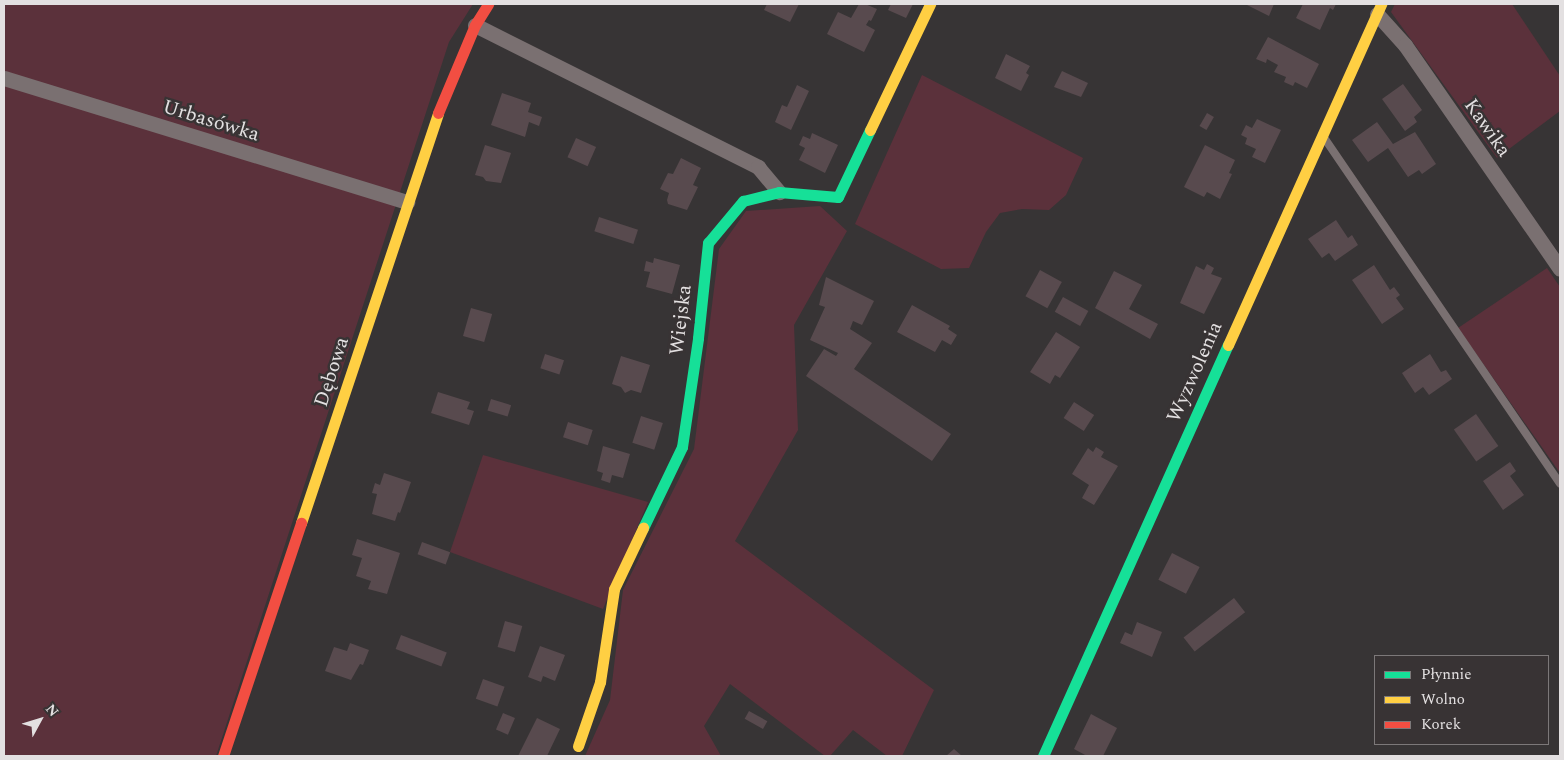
<!DOCTYPE html>
<meta charset="utf-8">
<style>
body{margin:0}
#map{position:relative;width:1564px;height:760px;overflow:hidden;background:#373435;font-family:Spectral,serif}
div>[style]{position:absolute}
.green>*{inset:0;background:#5b313b}
.building>*{inset:0;background:#584a4e;transform-origin:0 0}
.lane>*{height:8px;margin:-4px;padding:0 4px;transform-origin:4px;border-radius:4px;background:#7a7071}
.street>*{height:15px;margin:-7.5px;padding:0 7.5px;transform-origin:7.5px;border-radius:7.5px;background:#7a7071}
.fast>*{height:11px;margin:-5.5px;padding:0 5.5px;transform-origin:5.5px;border-radius:5.5px;background:#16e098}
.slow>*{height:11px;margin:-5.5px;padding:0 5.5px;transform-origin:5.5px;border-radius:5.5px;background:#ffcf43}
.jam>*{height:11px;margin:-5.5px;padding:0 5.5px;transform-origin:5.5px;border-radius:5.5px;background:#f24e42}
span{translate:-50% -50%;white-space:nowrap;text-align:center;line-height:1.15;-webkit-text-stroke:5px #383334;paint-order:stroke}
.street-label{font-size:20px;color:#e3e0e1}
.frame{position:absolute;inset:0;border:5px solid #e3e0e1;pointer-events:none}
.legend{position:absolute;left:1374px;top:655px;width:175px;height:90px;box-sizing:border-box;background:#383334;border:1px solid #7c7879;margin:0;padding:6px 9px;list-style:none;font-size:15px;color:#e3e0e1}
.legend li{display:flex;align-items:center;gap:10px;height:25px}
.legend b{width:25px;border:1px solid #7c7879}
.north{position:absolute;left:15px;top:695px;width:50px;height:50px;-webkit-text-stroke:4px #383334;paint-order:stroke;rotate:51deg;font-size:14px;font-weight:700;line-height:20px;text-align:center;color:#e3e0e1}
.north::after{content:'';display:block;margin:auto;width:18px;height:22px;background:#e3e0e1;clip-path:polygon(50% 0,100% 100%,50% 72%,0 100%)}
</style>
<div id="map">
<div class="green">
<div style="clip-path:polygon(4px 4px,473px 4px,449px 42px,216px 756px,4px 756px)"></div>
<div style="clip-path:polygon(1395px 4px,1512px 4px,1560px 76px,1560px 111px,1497px 158px,1391px 12px)"></div>
<div style="clip-path:polygon(922px 75px,1083px 158px,1066px 195px,1049px 210px,1022px 209px,1000px 213px,986px 232px,969px 268px,941px 269px,855px 224px)"></div>
<div style="clip-path:polygon(820px 206px,847px 231px,794px 325px,798px 430px,735px 541px,934px 690px,902px 756px,887px 756px,853px 730px,830px 756px,825px 756px,730px 684px,704px 726px,721px 756px,585px 756px,610px 700px,623px 590px,694px 449px,719px 249px,746px 211px)"></div>
<div style="clip-path:polygon(1547px 268px,1560px 287px,1560px 473px,1458px 328px)"></div>
<div style="clip-path:polygon(483px 455px,648px 502px,603px 609px,450px 552px)"></div>
</div>
<div class="building">
<div style="clip-path:polygon(767px 4px,799px 4px,790px 22px,764px 10px)"></div>
<div style="clip-path:polygon(859px 4px,865px 4px,877px 9px,871px 21px,869px 20px,866px 25px,875px 30px,864px 52px,827px 34px,838px 12px,851px 18px)"></div>
<div style="clip-path:polygon(891px 4px,913px 4px,906px 18px,888px 10px)"></div>
<div style="clip-path:polygon(1245px 4px,1274px 4px,1269px 16px)"></div>
<div style="clip-path:polygon(1303px 4px,1336px 4px,1333px 10px,1330px 8px,1320px 30px,1296px 18px)"></div>
<div style="clip-path:polygon(1268px 37px,1319px 64px,1307px 88px,1295px 82px,1293px 86px,1284px 82px,1286px 77px,1274px 72px,1278px 65px,1267px 59px,1266px 63px,1256px 59px)"></div>
<div style="clip-path:polygon(1006px 54px,1030px 66px,1026px 73px,1029px 75px,1021px 91px,995px 78px)"></div>
<div style="clip-path:polygon(1062px 71px,1088px 83px,1081px 97px,1054px 87px)"></div>
<div style="clip-path:polygon(1403px 84px,1422px 110px,1414px 117px,1417px 122px,1405px 131px,1382px 99px)"></div>
<div style="clip-path:polygon(797px 85px,809px 91px,791px 130px,775px 122px,782px 105px,787px 107px)"></div>
<div style="clip-path:polygon(502px 93px,531px 103px,528px 112px,542px 117px,539px 126px,529px 122px,525px 137px,491px 125px)"></div>
<div style="left:1207px;top:113px;width:8px;height:15px;rotate:30deg"></div>
<div style="clip-path:polygon(1257px 119px,1281px 130px,1265px 163px,1252px 157px,1256px 149px,1245px 144px,1247px 138px,1241px 135px,1246px 125px,1252px 128px)"></div>
<div style="clip-path:polygon(1377px 122px,1393px 144px,1415px 132px,1436px 164px,1422px 174px,1419px 170px,1408px 177px,1388px 148px,1368px 162px,1352px 140px)"></div>
<div style="clip-path:polygon(812px 133px,838px 145px,825px 173px,799px 160px,805px 148px,799px 145px,803px 136px,810px 139px)"></div>
<div style="left:576px;top:138px;width:22px;height:21px;rotate:24deg"></div>
<div style="clip-path:polygon(485px 145px,511px 153px,501px 183px,486px 181px,483px 177px,475px 175px)"></div>
<div style="clip-path:polygon(1205px 145px,1235px 160px,1229px 173px,1232px 174px,1220px 199px,1207px 192px,1204px 197px,1184px 187px)"></div>
<div style="clip-path:polygon(681px 158px,701px 168px,693px 185px,698px 187px,687px 210px,668px 204px,667px 200px,669px 193px,660px 189px,668px 173px,673px 174px)"></div>
<div style="left:599px;top:217px;width:41px;height:15px;rotate:18deg"></div>
<div style="clip-path:polygon(1336px 220px,1348px 238px,1352px 235px,1358px 245px,1335px 261px,1329px 253px,1322px 258px,1308px 239px)"></div>
<div style="clip-path:polygon(654px 258px,680px 265px,672px 294px,646px 287px,650px 272px,644px 271px,646px 261px,653px 263px)"></div>
<div style="clip-path:polygon(1207px 264px,1214px 268px,1211px 274px,1222px 278px,1204px 314px,1180px 303px,1196px 266px,1204px 270px)"></div>
<div style="clip-path:polygon(1374px 265px,1390px 290px,1394px 287px,1400px 295px,1396px 298px,1404px 309px,1382px 324px,1352px 280px)"></div>
<div style="left:1040px;top:270px;width:25px;height:30px;rotate:29deg"></div>
<div style="clip-path:polygon(1114px 271px,1142px 285px,1129px 309px,1158px 324px,1150px 339px,1095px 308px)"></div>
<div style="clip-path:polygon(826px 277px,874px 301px,862px 325px,853px 321px,850px 329px,872px 343px,854px 369px,951px 434px,932px 461px,806px 376px,824px 349px,836px 356px,838px 353px,810px 340px,825px 307px,819px 305px)"></div>
<div style="left:1063px;top:297px;width:29px;height:17px;rotate:29deg"></div>
<div style="clip-path:polygon(912px 305px,950px 326px,948px 329px,957px 335px,951px 345px,942px 340px,935px 352px,897px 332px)"></div>
<div style="left:471px;top:308px;width:22px;height:29px;rotate:16deg"></div>
<div style="clip-path:polygon(1056px 332px,1080px 347px,1060px 378px,1055px 375px,1050px 384px,1030px 372px)"></div>
<div style="left:545px;top:354px;width:20px;height:15px;rotate:18deg"></div>
<div style="clip-path:polygon(1430px 354px,1441px 372px,1446px 370px,1452px 379px,1429px 395px,1423px 387px,1415px 393px,1402px 373px)"></div>
<div style="clip-path:polygon(621px 356px,650px 365px,641px 393px,631px 390px,625px 393px,621px 387px,612px 384px)"></div>
<div style="clip-path:polygon(438px 392px,470px 402px,467px 409px,474px 411px,469px 425px,431px 413px)"></div>
<div style="left:491px;top:399px;width:21px;height:12px;rotate:17deg"></div>
<div style="left:1074px;top:402px;width:24px;height:19px;rotate:33deg"></div>
<div style="left:1476px;top:414px;width:39px;height:27px;rotate:55deg"></div>
<div style="left:641px;top:416px;width:23px;height:28px;rotate:18deg"></div>
<div style="left:568px;top:422px;width:26px;height:16px;rotate:18deg"></div>
<div style="clip-path:polygon(603px 446px,630px 454px,623px 478px,612px 475px,610px 483px,601px 480px,603px 473px,597px 471px)"></div>
<div style="clip-path:polygon(1096px 447px,1104px 452px,1101px 457px,1118px 466px,1094px 505px,1082px 498px,1089px 485px,1072px 474px,1088px 448px,1093px 452px)"></div>
<div style="clip-path:polygon(1510px 462px,1516px 471px,1510px 476px,1524px 495px,1503px 510px,1483px 481px)"></div>
<div style="clip-path:polygon(384px 473px,411px 482px,400px 513px,398px 512px,395px 521px,372px 514px,377px 494px,372px 493px,375px 483px,380px 485px)"></div>
<div style="clip-path:polygon(357px 539px,400px 553px,387px 594px,368px 589px,371px 581px,356px 576px,362px 558px,352px 555px)"></div>
<div style="left:422px;top:542px;width:30px;height:13px;rotate:20deg"></div>
<div style="left:1172px;top:553px;width:31px;height:30px;rotate:27deg"></div>
<div style="left:1234px;top:598px;width:18px;height:64px;rotate:52deg"></div>
<div style="left:505px;top:621px;width:18px;height:27px;rotate:16deg"></div>
<div style="clip-path:polygon(1137px 622px,1162px 632px,1152px 657px,1120px 643px,1125px 632px,1132px 635px)"></div>
<div style="left:401px;top:635px;width:49px;height:15px;rotate:21deg"></div>
<div style="clip-path:polygon(350px 643px,369px 650px,363px 665px,360px 664px,351px 680px,325px 671px,334px 647px,347px 651px)"></div>
<div style="clip-path:polygon(540px 646px,565px 655px,555px 681px,543px 676px,541px 682px,528px 677px)"></div>
<div style="left:483px;top:679px;width:23px;height:21px;rotate:20deg"></div>
<div style="left:749px;top:711px;width:21px;height:9px;rotate:29deg"></div>
<div style="left:503px;top:713px;width:13px;height:18px;rotate:23deg"></div>
<div style="clip-path:polygon(1091px 714px,1117px 728px,1103px 756px,1087px 756px,1074px 749px)"></div>
<div style="clip-path:polygon(537px 718px,560px 729px,547px 756px,518px 756px)"></div>
<div style="clip-path:polygon(954px 749px,962px 756px,946px 756px)"></div>
</div>
<div class="lane">
<div style="left:1325px;top:139px;width:417px;rotate:55.7deg"></div>
</div>
<div class="street">
<div style="left:1377px;top:14px;width:42px;rotate:47.9deg"></div>
<div style="left:1405px;top:45px;width:272px;rotate:55.3deg"></div>
<div style="left:475px;top:25px;width:317px;rotate:26.6deg"></div>
<div style="left:758px;top:167px;width:33px;rotate:50deg"></div>
<div style="left:4px;top:78px;width:422px;rotate:17.1deg"></div>
</div>
<div class="fast">
<div style="left:643px;top:528px;width:90px;rotate:-64.3deg"></div>
<div style="left:682px;top:447px;width:110px;rotate:-81.6deg"></div>
<div style="left:698px;top:338px;width:96px;rotate:-84deg"></div>
<div style="left:708px;top:243px;width:55px;rotate:-50.2deg"></div>
<div style="left:743px;top:201px;width:37px;rotate:-14deg"></div>
<div style="left:779px;top:192px;width:59px;rotate:4.8deg"></div>
<div style="left:838px;top:197px;width:74px;rotate:-64.5deg"></div>
<div style="left:1043px;top:756px;width:451px;rotate:-65.8deg"></div>
</div>
<div class="slow">
<div style="left:870px;top:130px;width:140px;rotate:-64.5deg"></div>
<div style="left:1228px;top:345px;width:374px;rotate:-65.8deg"></div>
<div style="left:301px;top:523px;width:432px;rotate:-71.5deg"></div>
<div style="left:578px;top:746px;width:68px;rotate:-71deg"></div>
<div style="left:600px;top:682px;width:94px;rotate:-81.4deg"></div>
<div style="left:614px;top:589px;width:68px;rotate:-64.6deg"></div>
</div>
<div class="jam">
<div style="left:438px;top:113px;width:95px;rotate:-67.2deg"></div>
<div style="left:475px;top:25px;width:25px;rotate:-58deg"></div>
<div style="left:223px;top:756px;width:246px;rotate:-71.5deg"></div>
</div>
<div class="street-label">
<span style="left:211px;top:121px;rotate:17deg">Urbasówka</span>
<span style="left:1487px;top:128px;rotate:55deg">Kawika</span>
<span style="left:681px;top:320px;rotate:-83deg">Wiejska</span>
<span style="left:332px;top:372px;rotate:-72deg">Dębowa</span>
<span style="left:1195px;top:372px;rotate:-66deg">Wyzwolenia</span>
</div>
<div class="frame"></div>
<ul class="legend">
<li><b style="height:6px;background:#16e098"></b>Płynnie</li>
<li><b style="height:6px;background:#ffcf43"></b>Wolno</li>
<li><b style="height:6px;background:#f24e42"></b>Korek</li>
</ul>
<div class="north">N</div>
</div>
